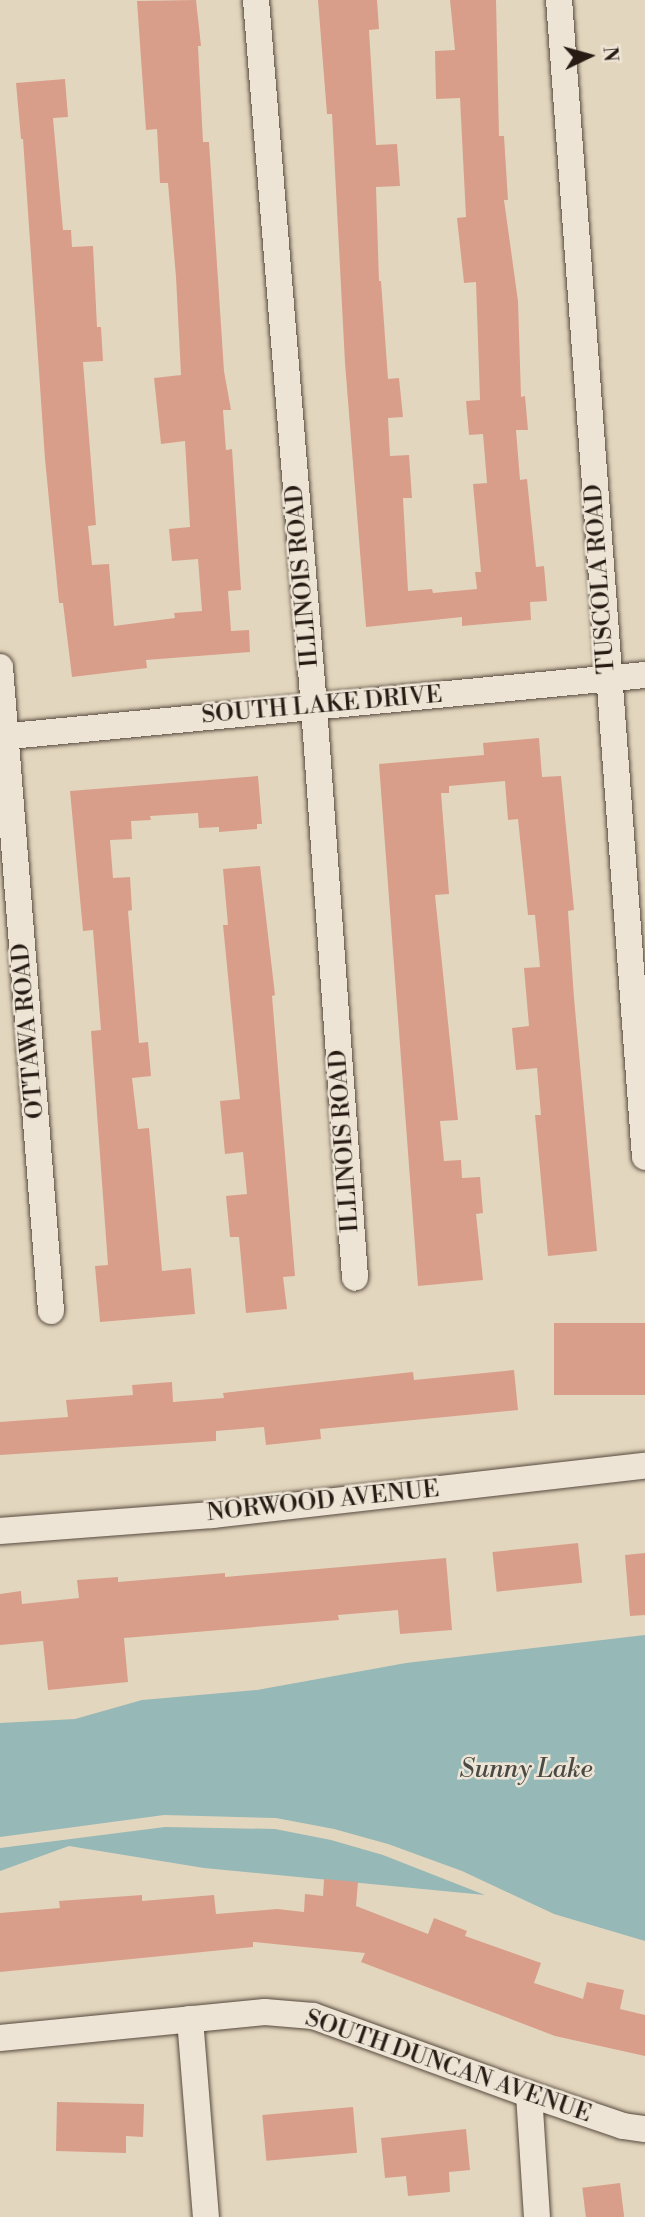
<!DOCTYPE html>
<style>
body{margin:0}
#map{position:relative;width:645px;height:2217px;overflow:hidden;background:#e3d6be;font-family:"Libre Bodoni",serif}
div>[style]{position:absolute}
.water>*{inset:0;background:#96b8b7}
.building>*{inset:0;background:#d99e8a;transform-origin:0 0}
.roads{filter:drop-shadow(0 0 2px #574a3e) drop-shadow(0 0 2px #574a3e)}
.minor>*{height:26px;margin:-13px;padding:0 13px;transform-origin:13px;border-radius:13px;background:#ede4d5}
span{translate:-50% -50%;white-space:nowrap;text-align:center;line-height:1.15;-webkit-text-stroke:5px #ede4d5;paint-order:stroke}
.street-label{font-size:24px;color:#281b14}
.water-label{font-size:26px;color:#494a45;font-style:italic}
.north{position:absolute;left:554px;top:21px;width:70px;height:70px;-webkit-text-stroke:5px #ede4d5;paint-order:stroke;rotate:85deg;font-size:19px;font-weight:700;line-height:28px;text-align:center;color:#281b14}
.north::after{content:'';display:block;margin:auto;width:24px;height:32px;background:#281b14;clip-path:polygon(50% 0,100% 100%,50% 72%,0 100%)}
</style>
<div id="map">
<div class="water">
<div style="clip-path:polygon(645px 1635px,645px 1941px,554px 1914px,462px 1871px,388px 1844px,334px 1829px,276px 1818px,164px 1815px,0 1837px,0 1723px,75px 1719px,142px 1700px,257px 1690px,406px 1663px)"></div>
<div style="clip-path:polygon(165px 1827px,275px 1829px,331px 1840px,383px 1855px,485px 1895px,204px 1868px,69px 1846px,0 1871px,0 1848px)"></div>
</div>
<div class="building">
<div style="clip-path:polygon(196px 0,201px 46px,198px 46px,203px 142px,209px 142px,224px 371px,231px 410px,223px 410px,226px 450px,232px 449px,241px 590px,228px 591px,231px 631px,249px 630px,250px 652px,146px 660px,147px 668px,72px 677px,63px 603px,59px 603px,45px 459px,23px 139px,21px 139px,16px 83px,65px 79px,68px 117px,53px 118px,63px 230px,71px 230px,72px 247px,93px 246px,97px 327px,101px 327px,103px 361px,83px 362px,96px 525px,88px 526px,92px 565px,109px 564px,114px 626px,175px 618px,174px 613px,202px 611px,198px 559px,172px 561px,169px 529px,190px 527px,185px 441px,161px 444px,154px 378px,181px 375px,176px 277px,168px 183px,160px 183px,157px 129px,146px 130px,137px 1px)"></div>
<div style="clip-path:polygon(318px 0,377px 0,379px 29px,369px 30px,376px 145px,397px 144px,400px 186px,376px 187px,379px 281px,381px 281px,388px 379px,399px 378px,403px 417px,388px 418px,390px 456px,409px 455px,412px 498px,403px 498px,408px 591px,432px 589px,433px 593px,477px 589px,475px 572px,481px 572px,473px 484px,487px 483px,483px 434px,469px 435px,466px 401px,480px 400px,476px 282px,464px 283px,457px 218px,466px 217px,460px 98px,436px 99px,435px 51px,455px 50px,450px 0,496px 0,499px 136px,504px 136px,508px 200px,504px 200px,518px 301px,521px 397px,525px 396px,528px 430px,516px 430px,520px 480px,527px 479px,536px 567px,544px 566px,547px 601px,530px 602px,531px 620px,462px 626px,462px 617px,366px 627px,345px 363px,332px 114px,327px 114px)"></div>
<div style="clip-path:polygon(539px 738px,542px 777px,561px 776px,574px 910px,568px 911px,574px 998px,597px 1251px,548px 1256px,535px 1115px,541px 1115px,537px 1068px,516px 1070px,512px 1028px,529px 1026px,524px 968px,540px 967px,535px 915px,528px 915px,518px 819px,508px 820px,505px 781px,449px 786px,449px 793px,441px 793px,449px 894px,435px 895px,458px 1120px,440px 1121px,444px 1161px,461px 1160px,462px 1178px,480px 1177px,483px 1213px,476px 1214px,483px 1280px,418px 1286px,379px 764px,484px 755px,483px 743px)"></div>
<div style="clip-path:polygon(258px 776px,262px 824px,257px 824px,257px 829px,219px 832px,219px 827px,199px 828px,198px 813px,150px 816px,151px 820px,131px 821px,132px 839px,110px 840px,113px 878px,130px 877px,132px 910px,128px 911px,139px 1043px,148px 1042px,151px 1076px,132px 1078px,138px 1129px,149px 1128px,162px 1271px,191px 1268px,195px 1314px,100px 1322px,95px 1266px,108px 1265px,91px 1031px,101px 1030px,93px 930px,83px 931px,70px 791px)"></div>
<div style="clip-path:polygon(260px 866px,275px 995px,272px 996px,295px 1276px,283px 1277px,287px 1309px,246px 1313px,239px 1237px,230px 1237px,226px 1196px,247px 1194px,243px 1152px,225px 1154px,220px 1101px,240px 1099px,223px 925px,228px 925px,223px 869px)"></div>
<div style="left:645px;top:1323px;width:72px;height:91px;rotate:90deg"></div>
<div style="clip-path:polygon(514px 1370px,518px 1410px,320px 1429px,321px 1439px,266px 1445px,264px 1427px,216px 1431px,216px 1441px,0 1455px,0 1422px,68px 1417px,66px 1400px,133px 1395px,132px 1385px,172px 1382px,173px 1402px,224px 1398px,223px 1393px,413px 1372px,414px 1380px)"></div>
<div style="left:578px;top:1543px;width:40px;height:86px;rotate:84deg"></div>
<div style="clip-path:polygon(645px 1553px,645px 1615px,630px 1616px,625px 1555px)"></div>
<div style="clip-path:polygon(446px 1558px,452px 1630px,400px 1634px,398px 1610px,338px 1615px,339px 1620px,124px 1638px,128px 1682px,48px 1690px,43px 1641px,0 1645px,0 1594px,21px 1591px,22px 1604px,79px 1598px,77px 1580px,118px 1577px,118px 1582px,225px 1573px,225px 1577px)"></div>
<div style="clip-path:polygon(324px 1879px,358px 1882px,356px 1906px,428px 1934px,434px 1918px,467px 1931px,465px 1936px,541px 1963px,534px 1983px,583px 1999px,587px 1982px,624px 1990px,620px 2009px,645px 2015px,645px 2056px,555px 2036px,361px 1962px,365px 1953px,253px 1942px,253px 1947px,0 1972px,0 1913px,60px 1908px,59px 1901px,142px 1895px,142px 1901px,214px 1895px,216px 1914px,277px 1909px,304px 1912px,305px 1894px,323px 1896px)"></div>
<div style="clip-path:polygon(57px 2102px,144px 2104px,143px 2137px,126px 2136px,126px 2153px,56px 2151px)"></div>
<div style="left:353px;top:2107px;width:46px;height:91px;rotate:85deg"></div>
<div style="clip-path:polygon(466px 2129px,470px 2170px,449px 2172px,450px 2192px,408px 2196px,406px 2176px,385px 2178px,381px 2138px)"></div>
<div style="left:620px;top:2183px;width:34px;height:38px;rotate:83deg"></div>
</div>
<div class="roads">
<div class="minor">
<div style="left:256px;top:0;width:709px;rotate:85.31deg"></div>
<div style="left:314px;top:707px;width:572px;rotate:85.89deg"></div>
<div style="left:559px;top:0;width:1160px;rotate:85.75deg"></div>
<div style="left:0;top:667px;width:646px;rotate:85.47deg"></div>
<div style="left:0;top:737px;width:648px;rotate:-5.49deg"></div>
<div style="left:0;top:1531px;width:213px;rotate:-4.3deg"></div>
<div style="left:212px;top:1515px;width:436px;rotate:-6.5deg"></div>
<div style="left:190px;top:2019px;width:199px;rotate:85.4deg"></div>
<div style="left:0;top:2038px;width:266px;rotate:-5.6deg"></div>
<div style="left:265px;top:2012px;width:48px;rotate:4.8deg"></div>
<div style="left:313px;top:2016px;width:230px;rotate:19.9deg"></div>
<div style="left:529px;top:2094px;width:99px;rotate:18.8deg"></div>
<div style="left:623px;top:2126px;width:22px;rotate:8deg"></div>
<div style="left:529px;top:2094px;width:123px;rotate:86.3deg"></div>
</div>
</div>
<div class="street-label">
<span style="left:303px;top:576px;rotate:-95deg">ILLINOIS ROAD</span>
<span style="left:601px;top:579px;rotate:-94deg">TUSCOLA ROAD</span>
<span style="left:322px;top:706px;rotate:-5deg">SOUTH LAKE DRIVE</span>
<span style="left:29px;top:1031px;rotate:-95deg">OTTAWA ROAD</span>
<span style="left:345px;top:1141px;rotate:-94deg">ILLINOIS ROAD</span>
<span style="left:323px;top:1502px;rotate:-6deg">NORWOOD AVENUE</span>
<span style="left:448px;top:2067px;rotate:19deg">SOUTH DUNCAN AVENUE</span>
</div>
<div class="water-label">
<span style="left:526px;top:1770px">Sunny Lake</span>
</div>
<div class="north">N</div>
</div>
